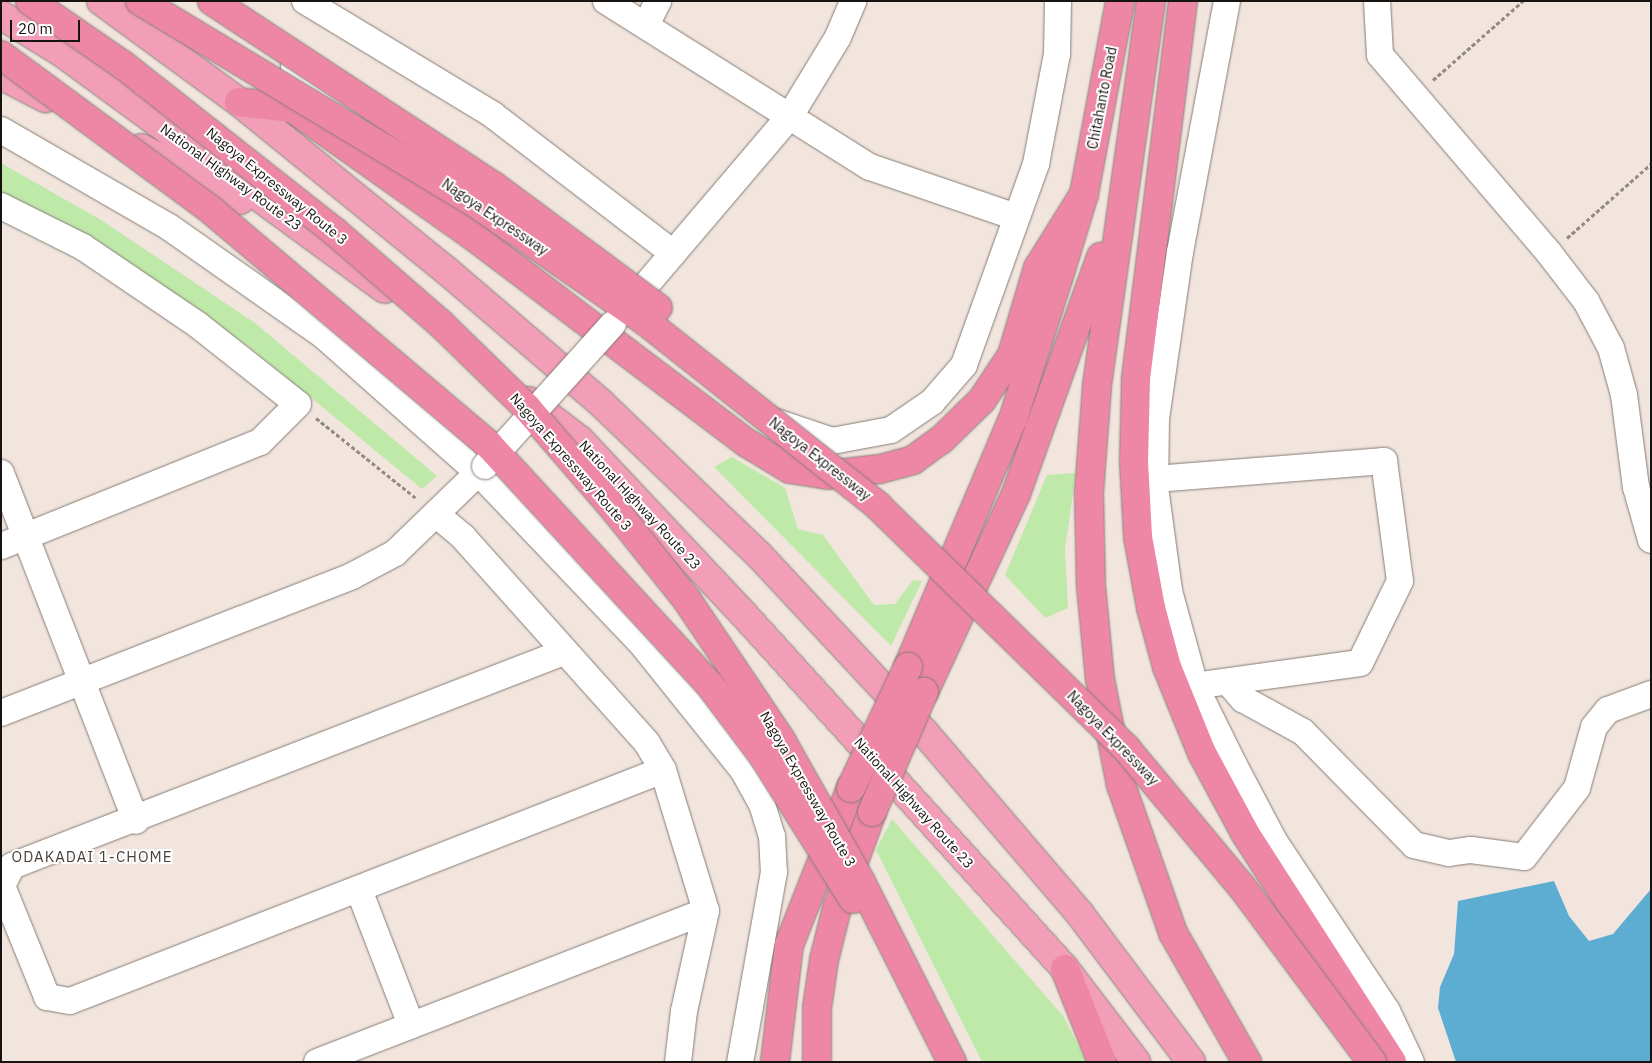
<!DOCTYPE html>
<style>
body{margin:0}
#map{position:relative;width:1652px;height:1063px;overflow:hidden;background:#f1e5de;font-family:"IBM Plex Sans",sans-serif}
div>[style]{position:absolute}
.green>*{inset:0;background:#bfe9a9}
.water>*{inset:0;background:#5dadd3}
.path>*{height:3px;margin-top:-1.5px;transform-origin:0;background:repeating-linear-gradient(90deg,#948b86 0 4px,transparent 0 6.5px)}
.roads{filter:drop-shadow(0 0 1px #867c75) drop-shadow(0 0 1px #867c75)}
.minor>*{height:26px;margin:-13px;padding:0 13px;transform-origin:13px;border-radius:13px;background:#fff}
.trunk>*{height:28px;margin:-14px;padding:0 14px;transform-origin:14px;border-radius:14px;background:#f29eb8}
.motorway>*{height:28px;margin:-14px;padding:0 14px;transform-origin:14px;border-radius:14px;background:#ee86a6}
.bridges{filter:drop-shadow(0 0 1px #867c75) drop-shadow(0 0 1px #867c75)}
.minor-bridge>*{height:26px;margin:-13px;padding:0 13px;transform-origin:13px;border-radius:13px;background:#fff}
.motorway-bridge>*{height:28px;margin:-14px;padding:0 14px;transform-origin:14px;border-radius:14px;background:#ee86a6}
span{translate:-50% -50%;white-space:nowrap;text-align:center;line-height:1.15;-webkit-text-stroke:4px #fff;paint-order:stroke}
.street-label{font-size:14px;color:#171310}
.neighbourhood-label{font-size:15px;color:#4a413b;letter-spacing:1px}
.frame{position:absolute;inset:0;border:2px solid #171310;pointer-events:none}
.scale{position:absolute;left:10px;top:20px;width:70px;height:22px;box-sizing:border-box;border:2px solid #171310;border-top:0;padding-left:6px;font-size:15px;line-height:18px;white-space:nowrap;color:#171310;-webkit-text-stroke:4px #fff;paint-order:stroke}
</style>
<div id="map">
<div class="green">
<div style="clip-path:polygon(1px 163px,101px 220px,255px 323px,437px 476px,422px 489px,249px 347px,122px 258px,1px 192px)"></div>
<div style="clip-path:polygon(732px 457px,785px 488px,798px 529px,823px 535px,874px 605px,895px 604px,913px 580px,922px 581px,891px 646px,714px 467px)"></div>
<div style="clip-path:polygon(1076px 473px,1065px 549px,1068px 608px,1045px 618px,1005px 575px,1047px 475px)"></div>
<div style="clip-path:polygon(892px 819px,1063px 1016px,1087px 1062px,982px 1062px,876px 850px)"></div>
</div>
<div class="water">
<div style="clip-path:polygon(1554px 881px,1569px 916px,1589px 941px,1613px 934px,1651px 889px,1651px 1062px,1456px 1062px,1438px 1008px,1440px 987px,1454px 954px,1458px 901px)"></div>
</div>
<div class="path">
<div style="left:1433px;top:80px;width:120px;rotate:-41.3deg"></div>
<div style="left:1567px;top:238px;width:112px;rotate:-41.4deg"></div>
<div style="left:316px;top:418px;width:129px;rotate:38.7deg"></div>
</div>
<div class="roads">
<div class="minor">
<div style="left:305px;top:1px;width:220px;rotate:31.2deg"></div>
<div style="left:493px;top:115px;width:227px;rotate:37.5deg"></div>
<div style="left:606px;top:1px;width:312px;rotate:32.2deg"></div>
<div style="left:870px;top:167px;width:154px;rotate:18.9deg"></div>
<div style="left:1227px;top:1px;width:255px;rotate:100.6deg"></div>
<div style="left:1180px;top:252px;width:168px;rotate:98.2deg"></div>
<div style="left:1156px;top:418px;width:69px;rotate:90.8deg"></div>
<div style="left:1155px;top:487px;width:105px;rotate:82.3deg"></div>
<div style="left:1169px;top:591px;width:98px;rotate:74.7deg"></div>
<div style="left:1195px;top:686px;width:88px;rotate:63.7deg"></div>
<div style="left:1234px;top:765px;width:86px;rotate:62.2deg"></div>
<div style="left:1274px;top:841px;width:204px;rotate:56.4deg"></div>
<div style="left:1387px;top:1011px;width:56px;rotate:64.8deg"></div>
<div style="left:1377px;top:1px;width:54px;rotate:86.8deg"></div>
<div style="left:1380px;top:55px;width:260px;rotate:49.5deg"></div>
<div style="left:1549px;top:253px;width:61px;rotate:52.4deg"></div>
<div style="left:1586px;top:301px;width:53px;rotate:62deg"></div>
<div style="left:1611px;top:348px;width:49px;rotate:74.5deg"></div>
<div style="left:1624px;top:395px;width:93px;rotate:82.6deg"></div>
<div style="left:1636px;top:487px;width:55px;rotate:74.2deg"></div>
<div style="left:646px;top:25px;width:27px;rotate:-63deg"></div>
<div style="left:294px;top:66px;width:98px;rotate:40.9deg"></div>
<div style="left:1px;top:130px;width:194px;rotate:30deg"></div>
<div style="left:169px;top:227px;width:189px;rotate:35.1deg"></div>
<div style="left:324px;top:336px;width:207px;rotate:41.5deg"></div>
<div style="left:479px;top:473px;width:236px;rotate:46.4deg"></div>
<div style="left:642px;top:644px;width:161px;rotate:51.3deg"></div>
<div style="left:743px;top:770px;width:39px;rotate:61deg"></div>
<div style="left:762px;top:804px;width:34px;rotate:73deg"></div>
<div style="left:772px;top:836px;width:36px;rotate:87deg"></div>
<div style="left:774px;top:872px;width:193px;rotate:100.1deg"></div>
<div style="left:1px;top:206px;width:92px;rotate:26.6deg"></div>
<div style="left:83px;top:247px;width:139px;rotate:34.1deg"></div>
<div style="left:198px;top:325px;width:127px;rotate:38.3deg"></div>
<div style="left:298px;top:404px;width:54px;rotate:135deg"></div>
<div style="left:260px;top:442px;width:279px;rotate:158.1deg"></div>
<div style="left:624px;top:311px;width:256px;rotate:-49.6deg"></div>
<div style="left:790px;top:116px;width:92px;rotate:-58.7deg"></div>
<div style="left:838px;top:37px;width:39px;rotate:-67deg"></div>
<div style="left:776px;top:422px;width:59px;rotate:18.7deg"></div>
<div style="left:832px;top:441px;width:60px;rotate:-10.6deg"></div>
<div style="left:891px;top:430px;width:50px;rotate:-34.3deg"></div>
<div style="left:932px;top:402px;width:49px;rotate:-49.1deg"></div>
<div style="left:964px;top:365px;width:214px;rotate:-70.3deg"></div>
<div style="left:1036px;top:164px;width:112px;rotate:-79.2deg"></div>
<div style="left:1057px;top:54px;width:53px;rotate:-88.9deg"></div>
<div style="left:1px;top:473px;width:373px;rotate:68.8deg"></div>
<div style="left:1155px;top:479px;width:230px;rotate:-4.5deg"></div>
<div style="left:1384px;top:461px;width:121px;rotate:82.4deg"></div>
<div style="left:1400px;top:581px;width:91px;rotate:116deg"></div>
<div style="left:1360px;top:663px;width:167px;rotate:172.1deg"></div>
<div style="left:437px;top:515px;width:34px;rotate:40deg"></div>
<div style="left:463px;top:537px;width:276px;rotate:48.2deg"></div>
<div style="left:647px;top:743px;width:31px;rotate:59deg"></div>
<div style="left:663px;top:770px;width:147px;rotate:73deg"></div>
<div style="left:706px;top:911px;width:102px;rotate:102.4deg"></div>
<div style="left:684px;top:1011px;width:51px;rotate:96.7deg"></div>
<div style="left:564px;top:652px;width:592px;rotate:158.81deg"></div>
<div style="left:12px;top:866px;width:22px;rotate:117deg"></div>
<div style="left:2px;top:886px;width:120px;rotate:67.9deg"></div>
<div style="left:47px;top:997px;width:23px;rotate:10deg"></div>
<div style="left:70px;top:1001px;width:636px;rotate:-21.28deg"></div>
<div style="left:1228px;top:682px;width:23px;rotate:49deg"></div>
<div style="left:1243px;top:699px;width:68px;rotate:28.8deg"></div>
<div style="left:1303px;top:732px;width:158px;rotate:45.5deg"></div>
<div style="left:1414px;top:845px;width:36px;rotate:13deg"></div>
<div style="left:1449px;top:853px;width:22px;rotate:-8deg"></div>
<div style="left:1471px;top:850px;width:53px;rotate:7.5deg"></div>
<div style="left:1524px;top:857px;width:87px;rotate:-52.5deg"></div>
<div style="left:1577px;top:788px;width:63px;rotate:-74.4deg"></div>
<div style="left:1594px;top:727px;width:22px;rotate:-51deg"></div>
<div style="left:1608px;top:710px;width:46px;rotate:-20.4deg"></div>
<div style="left:1px;top:713px;width:377px;rotate:-21.3deg"></div>
<div style="left:352px;top:576px;width:49px;rotate:-28.1deg"></div>
<div style="left:395px;top:553px;width:125px;rotate:-44deg"></div>
<div style="left:359px;top:890px;width:145px;rotate:68.9deg"></div>
<div style="left:317px;top:1062px;width:417px;rotate:-21.2deg"></div>
</div>
<div class="trunk">
<div style="left:101px;top:1px;width:171px;rotate:36.2deg"></div>
<div style="left:239px;top:102px;width:268px;rotate:39.1deg"></div>
<div style="left:447px;top:271px;width:203px;rotate:40.6deg"></div>
<div style="left:601px;top:403px;width:221px;rotate:43.9deg"></div>
<div style="left:760px;top:556px;width:242px;rotate:47deg"></div>
<div style="left:925px;top:733px;width:238px;rotate:49.4deg"></div>
<div style="left:1080px;top:914px;width:185px;rotate:53.1deg"></div>
<div style="left:1px;top:15px;width:70px;rotate:31.7deg"></div>
<div style="left:61px;top:52px;width:401px;rotate:36.2deg"></div>
<div style="left:1px;top:75px;width:50px;rotate:27.6deg"></div>
<div style="left:141px;top:148px;width:112px;rotate:27.7deg"></div>
<div style="left:529px;top:401px;width:64px;rotate:37.4deg"></div>
<div style="left:580px;top:440px;width:231px;rotate:46.8deg"></div>
<div style="left:738px;top:608px;width:487px;rotate:47.8deg"></div>
<div style="left:1065px;top:969px;width:117px;rotate:52.6deg"></div>
</div>
<div class="motorway">
<div style="left:1151px;top:1px;width:389px;rotate:98deg"></div>
<div style="left:1097px;top:386px;width:107px;rotate:94.3deg"></div>
<div style="left:1089px;top:493px;width:93px;rotate:88.8deg"></div>
<div style="left:1091px;top:586px;width:93px;rotate:84.5deg"></div>
<div style="left:1100px;top:679px;width:108px;rotate:78.8deg"></div>
<div style="left:1121px;top:785px;width:157px;rotate:70.6deg"></div>
<div style="left:1173px;top:933px;width:149px;rotate:60.2deg"></div>
<div style="left:1183px;top:1px;width:382px;rotate:97.1deg"></div>
<div style="left:1136px;top:380px;width:82px;rotate:91.4deg"></div>
<div style="left:1134px;top:462px;width:75px;rotate:86.9deg"></div>
<div style="left:1138px;top:537px;width:72px;rotate:79.6deg"></div>
<div style="left:1151px;top:608px;width:61px;rotate:74.8deg"></div>
<div style="left:1167px;top:667px;width:93px;rotate:67.9deg"></div>
<div style="left:1202px;top:753px;width:91px;rotate:61.7deg"></div>
<div style="left:1245px;top:833px;width:272px;rotate:57.3deg"></div>
<div style="left:239px;top:102px;width:53px;rotate:6.5deg"></div>
<div style="left:292px;top:108px;width:222px;rotate:35.3deg"></div>
<div style="left:473px;top:236px;width:343px;rotate:37.1deg"></div>
<div style="left:747px;top:443px;width:50px;rotate:31.2deg"></div>
<div style="left:790px;top:469px;width:37px;rotate:9deg"></div>
<div style="left:827px;top:475px;width:53px;rotate:-6.5deg"></div>
<div style="left:880px;top:469px;width:34px;rotate:-15deg"></div>
<div style="left:913px;top:460px;width:34px;rotate:-36deg"></div>
<div style="left:941px;top:440px;width:57px;rotate:-44.3deg"></div>
<div style="left:982px;top:400px;width:54px;rotate:-56.3deg"></div>
<div style="left:1012px;top:355px;width:91px;rotate:-73.4deg"></div>
<div style="left:1038px;top:268px;width:87px;rotate:-58.1deg"></div>
<div style="left:908px;top:667px;width:269px;rotate:-67.1deg"></div>
<div style="left:1013px;top:419px;width:150px;rotate:-72.2deg"></div>
<div style="left:1059px;top:276px;width:86px;rotate:-73deg"></div>
<div style="left:1084px;top:194px;width:196px;rotate:-79.4deg"></div>
<div style="left:924px;top:692px;width:218px;rotate:-65.1deg"></div>
<div style="left:1016px;top:494px;width:252px;rotate:-70.3deg"></div>
<div style="left:1065px;top:969px;width:100px;rotate:68.3deg"></div>
<div style="left:775px;top:1062px;width:118px;rotate:-83.2deg"></div>
<div style="left:789px;top:945px;width:169px;rotate:-68.5deg"></div>
<div style="left:817px;top:1062px;width:54px;rotate:-90deg"></div>
<div style="left:817px;top:1008px;width:49px;rotate:-81.7deg"></div>
<div style="left:824px;top:960px;width:54px;rotate:-76deg"></div>
<div style="left:837px;top:908px;width:102px;rotate:-70deg"></div>
</div>
</div>
<div class="bridges">
<div class="minor-bridge">
<div style="left:485px;top:466px;width:191px;rotate:-48deg"></div>
</div>
<div class="motorway-bridge">
<div style="left:30px;top:1px;width:113px;rotate:34.5deg"></div>
<div style="left:123px;top:65px;width:268px;rotate:38.2deg"></div>
<div style="left:334px;top:231px;width:142px;rotate:41deg"></div>
<div style="left:441px;top:324px;width:120px;rotate:44.3deg"></div>
<div style="left:527px;top:408px;width:135px;rotate:49.2deg"></div>
<div style="left:615px;top:510px;width:115px;rotate:51.3deg"></div>
<div style="left:687px;top:600px;width:169px;rotate:56.1deg"></div>
<div style="left:781px;top:740px;width:163px;rotate:60.6deg"></div>
<div style="left:861px;top:882px;width:202px;rotate:63.2deg"></div>
<div style="left:140px;top:1px;width:398px;rotate:31.1deg"></div>
<div style="left:481px;top:207px;width:200px;rotate:34.8deg"></div>
<div style="left:645px;top:321px;width:298px;rotate:38.4deg"></div>
<div style="left:878px;top:506px;width:347px;rotate:44.3deg"></div>
<div style="left:1126px;top:748px;width:181px;rotate:50.2deg"></div>
<div style="left:1242px;top:887px;width:218px;rotate:53.4deg"></div>
<div style="left:212px;top:1px;width:337px;rotate:33.3deg"></div>
<div style="left:494px;top:186px;width:204px;rotate:36.6deg"></div>
<div style="left:1px;top:55px;width:261px;rotate:36.4deg"></div>
<div style="left:211px;top:210px;width:364px;rotate:40.2deg"></div>
<div style="left:489px;top:445px;width:325px;rotate:47.4deg"></div>
<div style="left:709px;top:684px;width:90px;rotate:53.1deg"></div>
<div style="left:763px;top:756px;width:169px;rotate:57.8deg"></div>
<div style="left:851px;top:788px;width:134px;rotate:-64.8deg"></div>
<div style="left:872px;top:812px;width:131px;rotate:-66.6deg"></div>
</div>
</div>
<div class="street-label">
<span style="left:1102px;top:98px;rotate:-79deg">Chitahanto Road</span>
<span style="left:231px;top:177px;rotate:36deg">National Highway Route 23</span>
<span style="left:277px;top:186px;rotate:39deg">Nagoya Expressway Route 3</span>
<span style="left:495px;top:217px;rotate:34deg">Nagoya Expressway</span>
<span style="left:820px;top:459px;rotate:38deg">Nagoya Expressway</span>
<span style="left:571px;top:462px;rotate:49deg">Nagoya Expressway Route 3</span>
<span style="left:640px;top:505px;rotate:47deg">National Highway Route 23</span>
<span style="left:1113px;top:738px;rotate:46deg">Nagoya Expressway</span>
<span style="left:808px;top:789px;rotate:60deg">Nagoya Expressway Route 3</span>
<span style="left:914px;top:803px;rotate:48deg">National Highway Route 23</span>
</div>
<div class="neighbourhood-label">
<span style="left:92px;top:857px">ODAKADAI 1-CHOME</span>
</div>
<div class="frame"></div>
<div class="scale">20 m</div>
</div>
